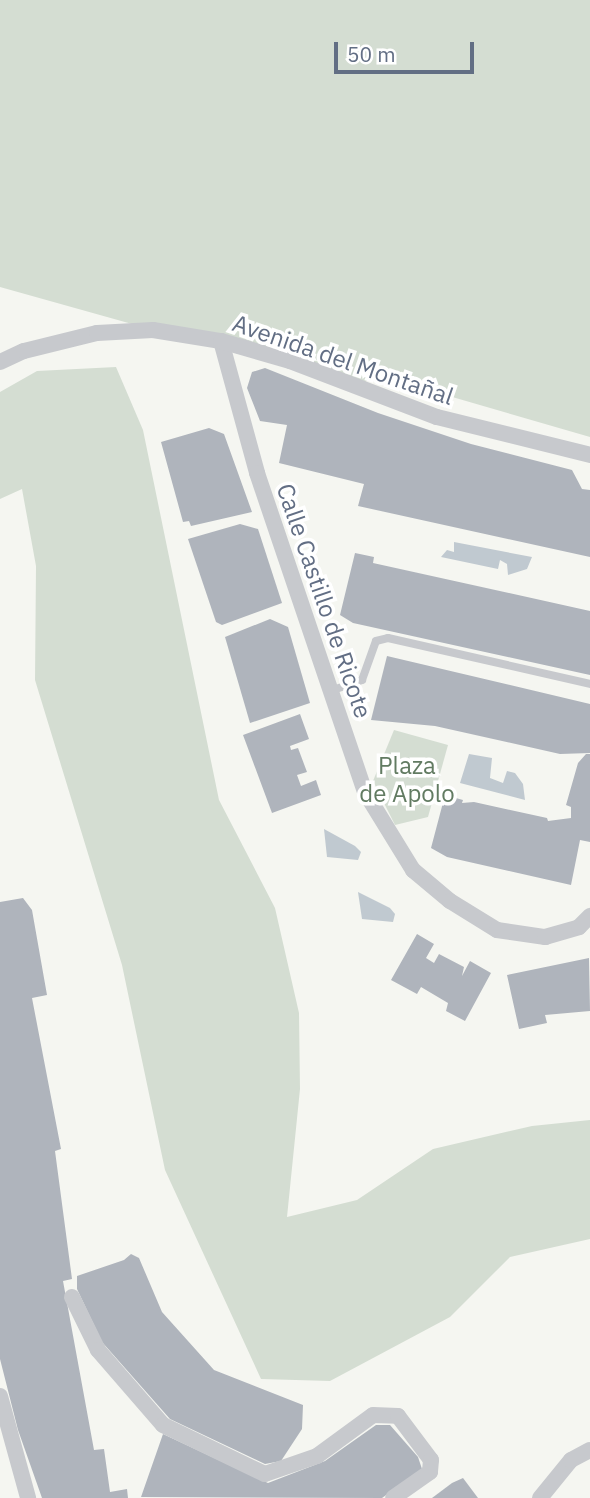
<!DOCTYPE html>
<meta charset="utf-8">
<style>
body{margin:0}
#map{position:relative;width:590px;height:1498px;overflow:hidden;background:#f5f6f1;font-family:"IBM Plex Sans",sans-serif}
div>[style]{position:absolute}
.green>*{inset:0;background:#d4ddd2}
.water>*{inset:0;background:#c0c9d0}
.building>*{inset:0;background:#afb4bc}
.lane>*{height:8px;margin:-4px;padding:0 4px;transform-origin:4px;border-radius:4px;background:#c7c9cd}
.street>*{height:16px;margin:-8px;padding:0 8px;transform-origin:8px;border-radius:8px;background:#c7c9cd}
span{translate:-50% -50%;white-space:nowrap;text-align:center;line-height:1.15;-webkit-text-stroke:7px #fff;paint-order:stroke}
.street-label{font-size:24px;color:#626e84}
.park-label{font-size:24px;color:#627b62}
.scale{position:absolute;left:334px;top:42px;width:140px;height:32px;box-sizing:border-box;border:4px solid #626e84;border-top:0;padding-left:9px;font-size:21px;line-height:24px;white-space:nowrap;color:#626e84;-webkit-text-stroke:5px #fff;paint-order:stroke}
</style>
<div id="map">
<div class="green">
<div style="clip-path:polygon(0 0,590px 0,590px 437px,373px 374px,360px 388px,0 287px)"></div>
<div style="clip-path:polygon(116px 367px,143px 430px,219px 800px,275px 908px,299px 1013px,300px 1089px,287px 1217px,357px 1200px,433px 1149px,532px 1126px,590px 1120px,590px 1239px,510px 1257px,450px 1317px,330px 1381px,261px 1379px,165px 1170px,122px 965px,35px 680px,36px 566px,22px 489px,0 499px,0 392px,37px 371px)"></div>
<div style="clip-path:polygon(394px 730px,448px 745px,428px 817px,395px 825px,373px 781px)"></div>
</div>
<div class="water">
<div style="clip-path:polygon(454px 542px,532px 557px,527px 569px,508px 575px,507px 564px,500px 560px,498px 569px,441px 557px,447px 550px,454px 552px)"></div>
<div style="clip-path:polygon(469px 754px,492px 758px,490px 778px,503px 783px,507px 771px,515px 773px,523px 784px,525px 800px,460px 783px)"></div>
<div style="clip-path:polygon(324px 829px,355px 846px,361px 852px,358px 860px,327px 857px)"></div>
<div style="clip-path:polygon(358px 892px,390px 908px,395px 914px,393px 922px,362px 919px)"></div>
</div>
<div class="building">
<div style="clip-path:polygon(265px 368px,378px 413px,471px 444px,572px 470px,582px 489px,590px 490px,590px 557px,358px 506px,364px 484px,279px 463px,287px 425px,260px 421px,247px 388px,252px 372px)"></div>
<div style="clip-path:polygon(209px 428px,224px 434px,252px 512px,191px 526px,189px 521px,183px 522px,161px 442px)"></div>
<div style="clip-path:polygon(240px 524px,258px 529px,282px 603px,222px 625px,216px 622px,188px 539px)"></div>
<div style="clip-path:polygon(355px 553px,374px 557px,373px 563px,590px 611px,590px 675px,353px 623px,340px 615px)"></div>
<div style="clip-path:polygon(270px 619px,288px 627px,310px 703px,250px 723px,225px 637px)"></div>
<div style="clip-path:polygon(387px 656px,590px 704px,590px 753px,560px 754px,435px 726px,371px 720px)"></div>
<div style="clip-path:polygon(300px 714px,309px 739px,290px 746px,291px 750px,298px 748px,307px 772px,297px 775px,301px 786px,316px 780px,321px 795px,272px 813px,243px 735px)"></div>
<div style="clip-path:polygon(586px 754px,590px 754px,590px 842px,580px 840px,571px 885px,447px 857px,431px 848px,445px 795px,463px 800px,462px 803px,474px 802px,547px 818px,548px 821px,571px 818px,571px 807px,566px 805px,578px 763px)"></div>
<div style="clip-path:polygon(23px 898px,32px 910px,47px 995px,32px 998px,61px 1149px,55px 1151px,72px 1279px,63px 1281px,94px 1450px,104px 1449px,110px 1492px,127px 1489px,128px 1498px,42px 1498px,18px 1430px,0 1359px,0 902px)"></div>
<div style="clip-path:polygon(417px 934px,434px 944px,426px 958px,434px 963px,439px 954px,464px 967px,462px 976px,470px 961px,491px 973px,465px 1021px,446px 1011px,448px 1003px,421px 987px,417px 994px,391px 980px)"></div>
<div style="clip-path:polygon(589px 958px,590px 1011px,545px 1015px,547px 1023px,519px 1029px,507px 975px)"></div>
<div style="clip-path:polygon(131px 1254px,139px 1258px,162px 1312px,214px 1370px,303px 1405px,302px 1429px,281px 1461px,265px 1464px,170px 1419px,102px 1342px,77px 1289px,77px 1276px,124px 1260px)"></div>
<div style="clip-path:polygon(376px 1425px,390px 1425px,418px 1457px,422px 1469px,382px 1498px,141px 1497px,163px 1434px,268px 1483px,325px 1461px)"></div>
<div style="clip-path:polygon(463px 1478px,478px 1498px,432px 1498px,452px 1483px)"></div>
</div>
<div class="lane">
<div style="left:330px;top:691px;width:34px;rotate:-19deg"></div>
<div style="left:362px;top:680px;width:41px;rotate:-70.3deg"></div>
<div style="left:376px;top:641px;width:12px;rotate:-14deg"></div>
<div style="left:388px;top:638px;width:207px;rotate:12.8deg"></div>
</div>
<div class="street">
<div style="left:221px;top:341px;width:137px;rotate:74.7deg"></div>
<div style="left:257px;top:473px;width:337px;rotate:71.3deg"></div>
<div style="left:365px;top:792px;width:92px;rotate:58.4deg"></div>
<div style="left:413px;top:870px;width:48px;rotate:40deg"></div>
<div style="left:450px;top:901px;width:55px;rotate:31.7deg"></div>
<div style="left:497px;top:930px;width:49px;rotate:8.3deg"></div>
<div style="left:545px;top:937px;width:35px;rotate:-16deg"></div>
<div style="left:579px;top:927px;width:16px;rotate:-45deg"></div>
<div style="left:0;top:362px;width:26px;rotate:-25deg"></div>
<div style="left:24px;top:351px;width:75px;rotate:-13.9deg"></div>
<div style="left:97px;top:333px;width:56px;rotate:-3.1deg"></div>
<div style="left:153px;top:330px;width:69px;rotate:9.2deg"></div>
<div style="left:221px;top:341px;width:72px;rotate:16.2deg"></div>
<div style="left:290px;top:361px;width:157px;rotate:20.9deg"></div>
<div style="left:437px;top:417px;width:158px;rotate:13.9deg"></div>
<div style="left:72px;top:1297px;width:59px;rotate:63.9deg"></div>
<div style="left:98px;top:1350px;width:99px;rotate:49.1deg"></div>
<div style="left:163px;top:1425px;width:113px;rotate:25.7deg"></div>
<div style="left:265px;top:1474px;width:55px;rotate:-19.1deg"></div>
<div style="left:317px;top:1456px;width:69px;rotate:-36.2deg"></div>
<div style="left:373px;top:1415px;width:25px;rotate:2deg"></div>
<div style="left:398px;top:1416px;width:55px;rotate:53.1deg"></div>
<div style="left:431px;top:1460px;width:12px;rotate:95deg"></div>
<div style="left:430px;top:1472px;width:45px;rotate:144.9deg"></div>
<div style="left:0;top:1396px;width:106px;rotate:74.6deg"></div>
<div style="left:540px;top:1498px;width:49px;rotate:-50.8deg"></div>
<div style="left:571px;top:1460px;width:21px;rotate:-28deg"></div>
</div>
<div class="street-label">
<span style="left:343px;top:360px;rotate:19deg">Avenida del Montañal</span>
<span style="left:324px;top:601px;rotate:71deg">Calle Castillo de Ricote</span>
</div>
<div class="park-label">
<span style="left:407px;top:780px">Plaza<br>de Apolo</span>
</div>
<div class="scale">50 m</div>
</div>
